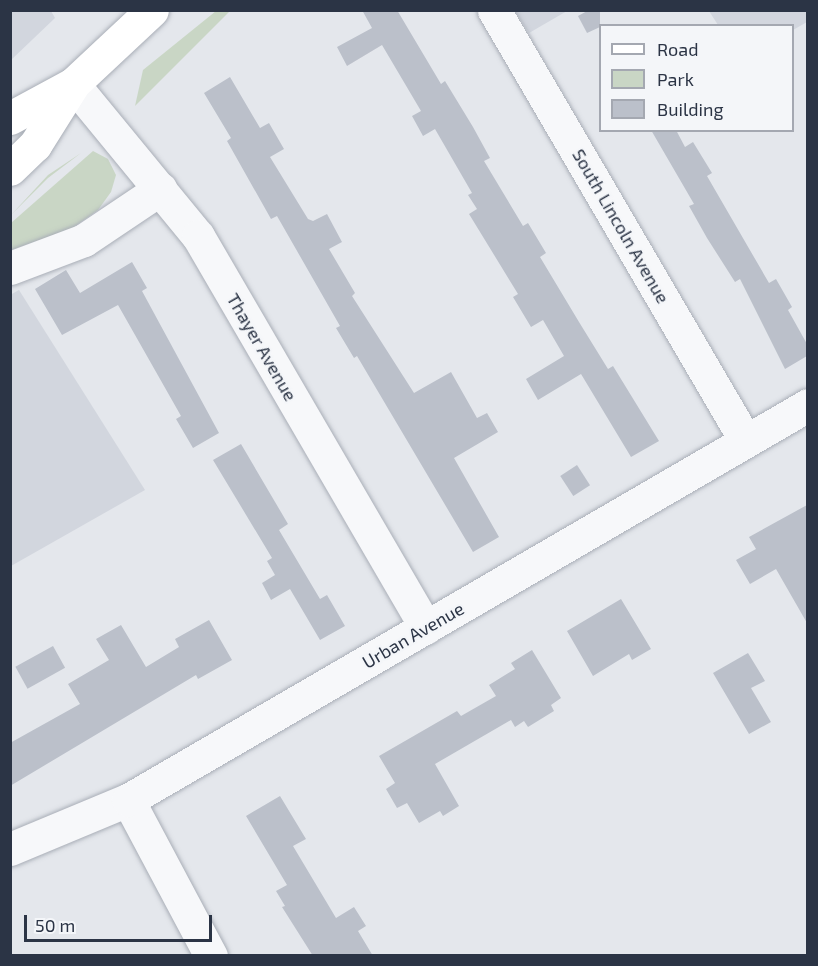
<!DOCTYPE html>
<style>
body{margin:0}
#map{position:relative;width:818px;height:966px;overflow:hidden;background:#e4e7ec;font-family:"Exo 2",sans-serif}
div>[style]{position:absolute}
.built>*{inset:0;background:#d2d6de}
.green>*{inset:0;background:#c9d6c5}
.building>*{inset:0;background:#bbc0ca;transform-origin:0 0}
.roads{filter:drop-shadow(0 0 2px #a9aeb7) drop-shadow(0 0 2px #a9aeb7)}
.minor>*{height:33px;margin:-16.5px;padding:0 16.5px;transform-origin:16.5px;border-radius:16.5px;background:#f7f8fa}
.major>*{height:33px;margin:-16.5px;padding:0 16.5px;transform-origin:16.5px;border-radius:16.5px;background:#fff}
span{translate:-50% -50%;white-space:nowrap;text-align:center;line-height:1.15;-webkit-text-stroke:4.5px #f4f6f9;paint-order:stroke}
.street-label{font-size:18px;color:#2b3445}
.frame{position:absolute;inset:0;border:12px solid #2b3445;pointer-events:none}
.legend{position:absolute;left:599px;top:24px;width:195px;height:108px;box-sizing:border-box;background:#f4f6f9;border:2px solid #a4a8b1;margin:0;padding:8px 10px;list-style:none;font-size:18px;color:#2b3445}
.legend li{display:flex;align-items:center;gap:12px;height:30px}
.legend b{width:30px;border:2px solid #a4a8b1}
.scale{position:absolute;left:24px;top:915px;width:188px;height:27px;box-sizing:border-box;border:3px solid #2b3445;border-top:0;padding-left:8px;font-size:18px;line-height:21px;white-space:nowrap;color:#2b3445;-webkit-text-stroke:4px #f4f6f9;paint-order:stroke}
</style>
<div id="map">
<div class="built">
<div style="clip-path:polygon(11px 10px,51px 11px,55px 18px,11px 60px)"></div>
<div style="clip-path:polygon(515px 11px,567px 11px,529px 33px)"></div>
<div style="clip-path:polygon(709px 11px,807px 11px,807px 22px,793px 30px,792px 26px,718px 25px)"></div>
<div style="clip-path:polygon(19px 290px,145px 490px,11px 566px,10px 295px)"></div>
</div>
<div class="green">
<div style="clip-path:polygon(216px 11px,230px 11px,135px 106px,143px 70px)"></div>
<div style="clip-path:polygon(93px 151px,108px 159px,116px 175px,111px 192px,98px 210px,71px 229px,11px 250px,11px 223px)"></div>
<div style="clip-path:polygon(81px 153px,48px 178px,11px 215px,48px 175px)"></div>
</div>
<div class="building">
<div style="clip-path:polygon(362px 10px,397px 10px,441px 84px,445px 81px,473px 127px,490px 158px,484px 161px,523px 226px,528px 223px,546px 253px,540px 257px,579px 322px,608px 369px,613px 366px,659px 441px,631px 457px,581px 374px,538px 400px,526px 379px,564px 356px,543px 320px,531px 327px,513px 297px,518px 294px,469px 214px,477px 209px,468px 195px,472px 193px,435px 129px,423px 136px,412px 116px,421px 111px,382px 45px,347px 66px,337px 47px,372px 28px)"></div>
<div style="clip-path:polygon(589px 10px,600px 10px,600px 27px,587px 33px,578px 16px)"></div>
<div style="clip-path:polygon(230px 77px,260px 128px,269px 123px,284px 149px,270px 157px,308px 219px,313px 221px,327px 214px,342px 242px,329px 249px,355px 293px,352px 296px,414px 393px,451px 372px,477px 418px,487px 413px,498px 432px,454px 458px,499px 537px,473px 552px,357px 356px,354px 358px,336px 328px,340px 326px,277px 216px,271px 219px,227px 141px,231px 138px,204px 93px)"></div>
<div style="clip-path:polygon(651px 130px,676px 130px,685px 147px,693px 142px,712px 173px,707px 176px,769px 283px,776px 279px,792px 307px,788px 310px,807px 344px,807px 356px,785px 369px,740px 279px,735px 282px,707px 238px,689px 206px,694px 204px)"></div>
<div style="clip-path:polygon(132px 262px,147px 288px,142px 291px,219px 433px,193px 448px,176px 419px,181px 416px,118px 305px,62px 335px,35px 289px,66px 270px,80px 293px)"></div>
<div style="clip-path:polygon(241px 444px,288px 524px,279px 530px,320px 599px,327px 595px,345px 626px,320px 640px,290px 589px,271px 600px,262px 583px,275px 575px,267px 561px,272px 558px,213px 460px)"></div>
<div style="left:577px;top:465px;width:24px;height:20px;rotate:57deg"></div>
<div style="clip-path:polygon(807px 505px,807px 623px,776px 569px,750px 584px,736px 560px,756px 549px,749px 537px)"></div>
<div style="clip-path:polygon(621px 599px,651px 649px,632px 660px,629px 654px,593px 676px,567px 631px)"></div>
<div style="clip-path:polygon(209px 620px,232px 660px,198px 679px,196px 675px,10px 786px,10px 743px,80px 704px,68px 684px,109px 660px,96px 639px,121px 625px,146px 667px,179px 647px,175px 639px)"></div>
<div style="left:53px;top:646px;width:25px;height:43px;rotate:61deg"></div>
<div style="clip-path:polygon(532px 650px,561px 698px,551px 705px,554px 711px,528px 727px,524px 721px,515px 727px,511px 720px,435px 764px,459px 806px,443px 816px,440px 811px,419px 823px,407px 803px,397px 808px,386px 789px,395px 783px,379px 756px,457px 711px,461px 716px,496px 696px,489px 685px,515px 669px,511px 663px)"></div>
<div style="clip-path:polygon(748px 653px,765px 681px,751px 688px,771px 722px,749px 734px,713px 673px)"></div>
<div style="clip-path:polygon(280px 796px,306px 839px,293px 846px,336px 918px,354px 907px,366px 926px,358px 931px,373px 956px,313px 956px,282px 907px,285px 906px,276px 891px,287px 885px,246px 816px)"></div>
</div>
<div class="roads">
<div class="minor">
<div style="left:494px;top:10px;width:499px;rotate:59.7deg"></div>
<div style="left:73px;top:84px;width:197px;rotate:50.6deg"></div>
<div style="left:198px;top:236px;width:453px;rotate:59.8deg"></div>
<div style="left:10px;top:268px;width:79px;rotate:-20.7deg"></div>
<div style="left:84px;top:240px;width:92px;rotate:-33.9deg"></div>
<div style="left:128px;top:800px;width:177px;rotate:62deg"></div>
<div style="left:10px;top:849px;width:128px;rotate:-22.6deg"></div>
<div style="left:128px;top:800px;width:786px;rotate:-30.15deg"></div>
</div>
<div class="major">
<div style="left:10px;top:118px;width:72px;rotate:-28.4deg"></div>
<div style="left:73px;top:84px;width:108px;rotate:-43.1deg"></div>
<div style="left:10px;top:169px;width:35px;rotate:-44deg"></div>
<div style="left:35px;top:145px;width:70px;rotate:-57.9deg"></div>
</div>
</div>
<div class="street-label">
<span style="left:621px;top:226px;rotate:60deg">South Lincoln Avenue</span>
<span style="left:262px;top:347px;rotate:60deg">Thayer Avenue</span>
<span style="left:413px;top:635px;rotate:-30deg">Urban Avenue</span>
</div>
<div class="frame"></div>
<ul class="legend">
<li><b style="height:8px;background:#fff"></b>Road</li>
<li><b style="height:16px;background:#c9d6c5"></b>Park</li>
<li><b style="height:16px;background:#bbc0ca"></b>Building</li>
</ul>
<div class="scale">50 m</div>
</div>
